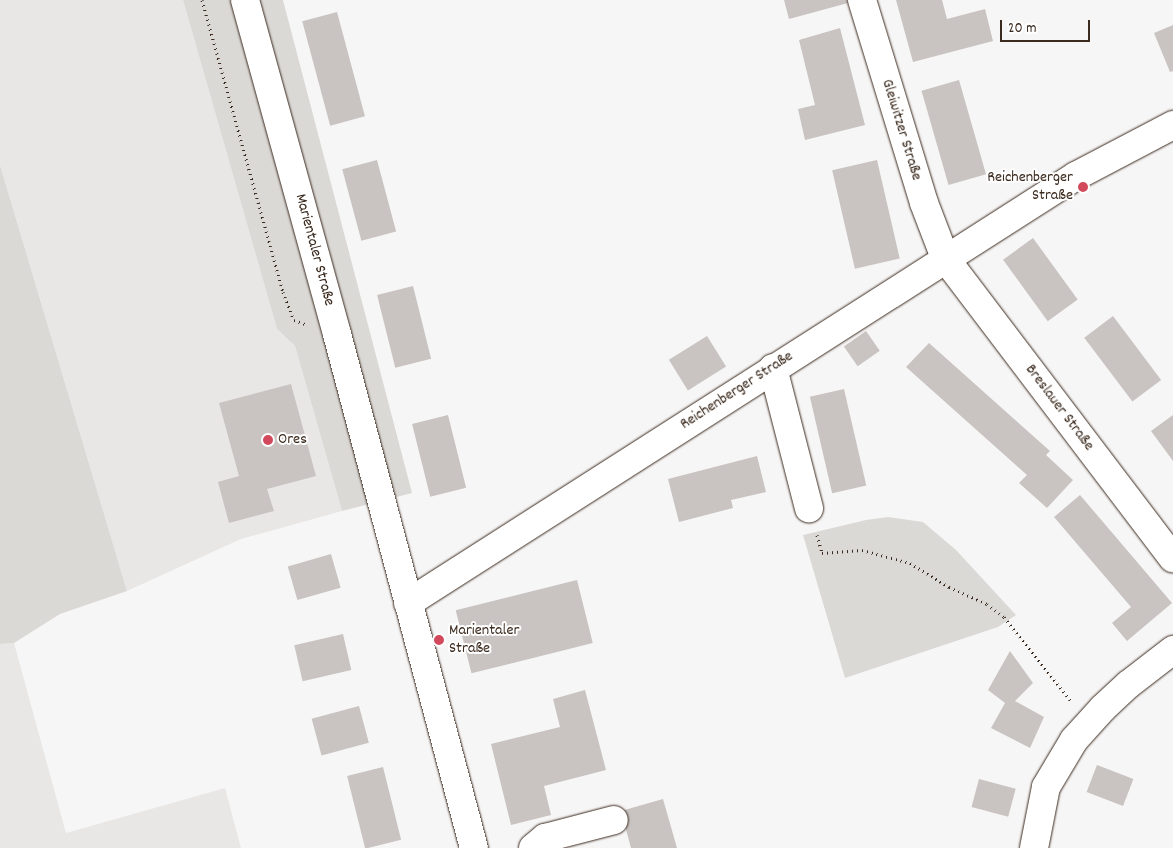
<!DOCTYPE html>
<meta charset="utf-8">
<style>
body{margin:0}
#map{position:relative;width:1173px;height:848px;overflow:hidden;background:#f7f6f6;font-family:Dekko,sans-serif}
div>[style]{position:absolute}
.built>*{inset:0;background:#e9e7e6}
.green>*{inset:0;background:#dbd9d6}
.building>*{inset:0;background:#c9c3c1;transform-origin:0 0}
.path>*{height:3px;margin-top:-1.5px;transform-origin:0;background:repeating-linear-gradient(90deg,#3b2a1e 0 1px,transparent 0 5px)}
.roads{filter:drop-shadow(0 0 1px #3b2a1e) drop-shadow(0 0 1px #3b2a1e)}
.minor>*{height:28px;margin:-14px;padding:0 14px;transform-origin:14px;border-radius:14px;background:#fff}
.major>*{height:28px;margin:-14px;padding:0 14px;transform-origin:14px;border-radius:14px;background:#fff}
.dots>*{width:14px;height:14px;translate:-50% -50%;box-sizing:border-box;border:2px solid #fff;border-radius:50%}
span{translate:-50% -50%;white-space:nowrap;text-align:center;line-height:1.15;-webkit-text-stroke:4px #fff;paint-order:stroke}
.street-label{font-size:16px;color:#3b2a1e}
.poi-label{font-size:16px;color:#3b2a1e}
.right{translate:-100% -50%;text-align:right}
.left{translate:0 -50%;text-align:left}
.scale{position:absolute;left:1000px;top:20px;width:90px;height:22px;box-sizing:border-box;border:2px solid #3b2a1e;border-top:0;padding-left:6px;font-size:15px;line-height:18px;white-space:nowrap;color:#3b2a1e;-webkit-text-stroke:4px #fff;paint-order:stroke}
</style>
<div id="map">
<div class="built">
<div style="clip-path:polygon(0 0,183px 0,277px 329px,295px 346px,342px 511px,241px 539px,127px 591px,0 165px)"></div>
<div style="clip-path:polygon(14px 643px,66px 833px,225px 788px,241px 848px,0 848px,0 644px)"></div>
</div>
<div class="green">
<div style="clip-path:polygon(183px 0,283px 0,412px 493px,342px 511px,295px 346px,277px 329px)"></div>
<div style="clip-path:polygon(0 165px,127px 591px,60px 614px,14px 643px,0 644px)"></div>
<div style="clip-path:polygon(888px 517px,923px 522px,956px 550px,1016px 615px,998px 627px,845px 678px,803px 535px,866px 520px)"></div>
</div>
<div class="building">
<div style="clip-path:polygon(784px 0,847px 0,848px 3px,789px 19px)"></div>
<div style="clip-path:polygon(896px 0,942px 0,947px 19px,985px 9px,993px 41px,913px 62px)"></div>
<div style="left:337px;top:12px;width:108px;height:36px;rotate:75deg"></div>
<div style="clip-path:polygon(1173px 25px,1173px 71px,1170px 72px,1154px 33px)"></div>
<div style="clip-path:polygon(840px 28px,865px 125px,805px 140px,798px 109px,815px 105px,799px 40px)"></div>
<div style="left:959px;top:80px;width:98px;height:39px;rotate:74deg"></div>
<div style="left:377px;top:160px;width:74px;height:36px;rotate:75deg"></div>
<div style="left:877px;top:160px;width:101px;height:46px;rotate:77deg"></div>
<div style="left:1033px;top:238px;width:76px;height:37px;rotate:54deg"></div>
<div style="left:413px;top:286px;width:75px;height:37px;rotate:76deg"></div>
<div style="left:1113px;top:316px;width:80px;height:36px;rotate:53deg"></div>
<div style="left:866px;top:331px;width:24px;height:27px;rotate:55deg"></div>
<div style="left:707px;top:336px;width:36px;height:45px;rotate:58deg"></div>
<div style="clip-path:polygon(929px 343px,1050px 451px,1046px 455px,1073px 480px,1047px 508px,1019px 483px,1027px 475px,906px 367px)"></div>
<div style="clip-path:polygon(291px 384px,316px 476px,267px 489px,274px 511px,229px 523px,218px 482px,239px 476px,219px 403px)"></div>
<div style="left:844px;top:389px;width:99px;height:35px;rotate:77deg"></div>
<div style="left:448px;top:415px;width:75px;height:37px;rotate:76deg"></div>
<div style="clip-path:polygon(1173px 415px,1173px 461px,1151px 431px)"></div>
<div style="clip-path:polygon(757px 456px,766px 492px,731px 500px,733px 508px,679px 522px,668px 479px)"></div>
<div style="clip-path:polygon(1080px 495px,1172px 603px,1127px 641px,1112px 623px,1131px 607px,1054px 517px)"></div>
<div style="left:331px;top:554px;width:35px;height:45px;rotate:74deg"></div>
<div style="left:577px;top:580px;width:65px;height:125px;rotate:76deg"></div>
<div style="left:343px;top:634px;width:37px;height:50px;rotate:77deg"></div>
<div style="clip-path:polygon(1010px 651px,1033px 683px,1015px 701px,1044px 717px,1030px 748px,991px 728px,1005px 703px,988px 690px)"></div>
<div style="clip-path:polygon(585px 690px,606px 770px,544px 786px,551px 815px,511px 825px,491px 744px,560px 727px,553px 699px)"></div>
<div style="left:359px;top:706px;width:38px;height:49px;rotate:75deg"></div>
<div style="left:1097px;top:765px;width:39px;height:29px;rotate:21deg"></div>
<div style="left:383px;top:767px;width:75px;height:37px;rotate:76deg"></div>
<div style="left:979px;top:779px;width:38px;height:29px;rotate:15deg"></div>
<div style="clip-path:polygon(663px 799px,677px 848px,631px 848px,621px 811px)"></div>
</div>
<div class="path">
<div style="left:202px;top:0;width:303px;rotate:74.5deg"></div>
<div style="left:283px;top:292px;width:30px;rotate:69deg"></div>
<div style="left:294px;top:320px;width:12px;rotate:20deg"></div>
<div style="left:817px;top:535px;width:19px;rotate:74deg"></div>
<div style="left:822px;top:553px;width:40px;rotate:-4.3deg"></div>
<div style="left:862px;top:550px;width:50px;rotate:15.2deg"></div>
<div style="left:910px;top:563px;width:46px;rotate:31.6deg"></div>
<div style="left:949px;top:587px;width:42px;rotate:24.1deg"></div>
<div style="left:987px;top:604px;width:21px;rotate:37deg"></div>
<div style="left:1004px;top:617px;width:107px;rotate:51.4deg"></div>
</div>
<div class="roads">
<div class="minor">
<div style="left:862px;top:0;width:212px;rotate:73deg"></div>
<div style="left:924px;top:203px;width:59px;rotate:69.1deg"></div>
<div style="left:945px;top:258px;width:377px;rotate:52.8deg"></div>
<div style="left:773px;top:368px;width:145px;rotate:75.6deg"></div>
<div style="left:408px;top:603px;width:793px;rotate:-32.59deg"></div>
<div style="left:1076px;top:176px;width:110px;rotate:-27.7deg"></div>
<div style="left:533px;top:848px;width:16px;rotate:-40deg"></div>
<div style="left:545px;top:838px;width:71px;rotate:-14.6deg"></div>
<div style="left:1034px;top:848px;width:62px;rotate:-78.9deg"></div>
<div style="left:1046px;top:787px;width:55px;rotate:-59.2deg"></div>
<div style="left:1074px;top:740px;width:43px;rotate:-47.8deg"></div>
<div style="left:1103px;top:708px;width:35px;rotate:-43deg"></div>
<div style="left:1129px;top:684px;width:56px;rotate:-37.7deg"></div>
</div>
<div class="major">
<div style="left:245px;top:0;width:346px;rotate:74.6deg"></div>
<div style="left:337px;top:334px;width:532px;rotate:75.08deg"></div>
</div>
</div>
<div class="dots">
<div style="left:1083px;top:187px;background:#d1495b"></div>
<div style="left:268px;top:440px;background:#d1495b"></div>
<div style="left:439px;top:640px;background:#d1495b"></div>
</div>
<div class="street-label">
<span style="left:901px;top:130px;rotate:73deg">Gleiwitzer Straße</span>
<span style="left:314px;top:250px;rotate:75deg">Marientaler Straße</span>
<span style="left:737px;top:391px;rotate:-33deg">Reichenberger Straße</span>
<span style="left:1059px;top:408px;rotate:53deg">Breslauer Straße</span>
</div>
<div class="poi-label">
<span class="right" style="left:1073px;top:187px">Reichenberger<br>Straße</span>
<span class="left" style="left:278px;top:440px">Ores</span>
<span class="left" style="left:449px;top:640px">Marientaler<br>Straße</span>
</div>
<div class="scale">20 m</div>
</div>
